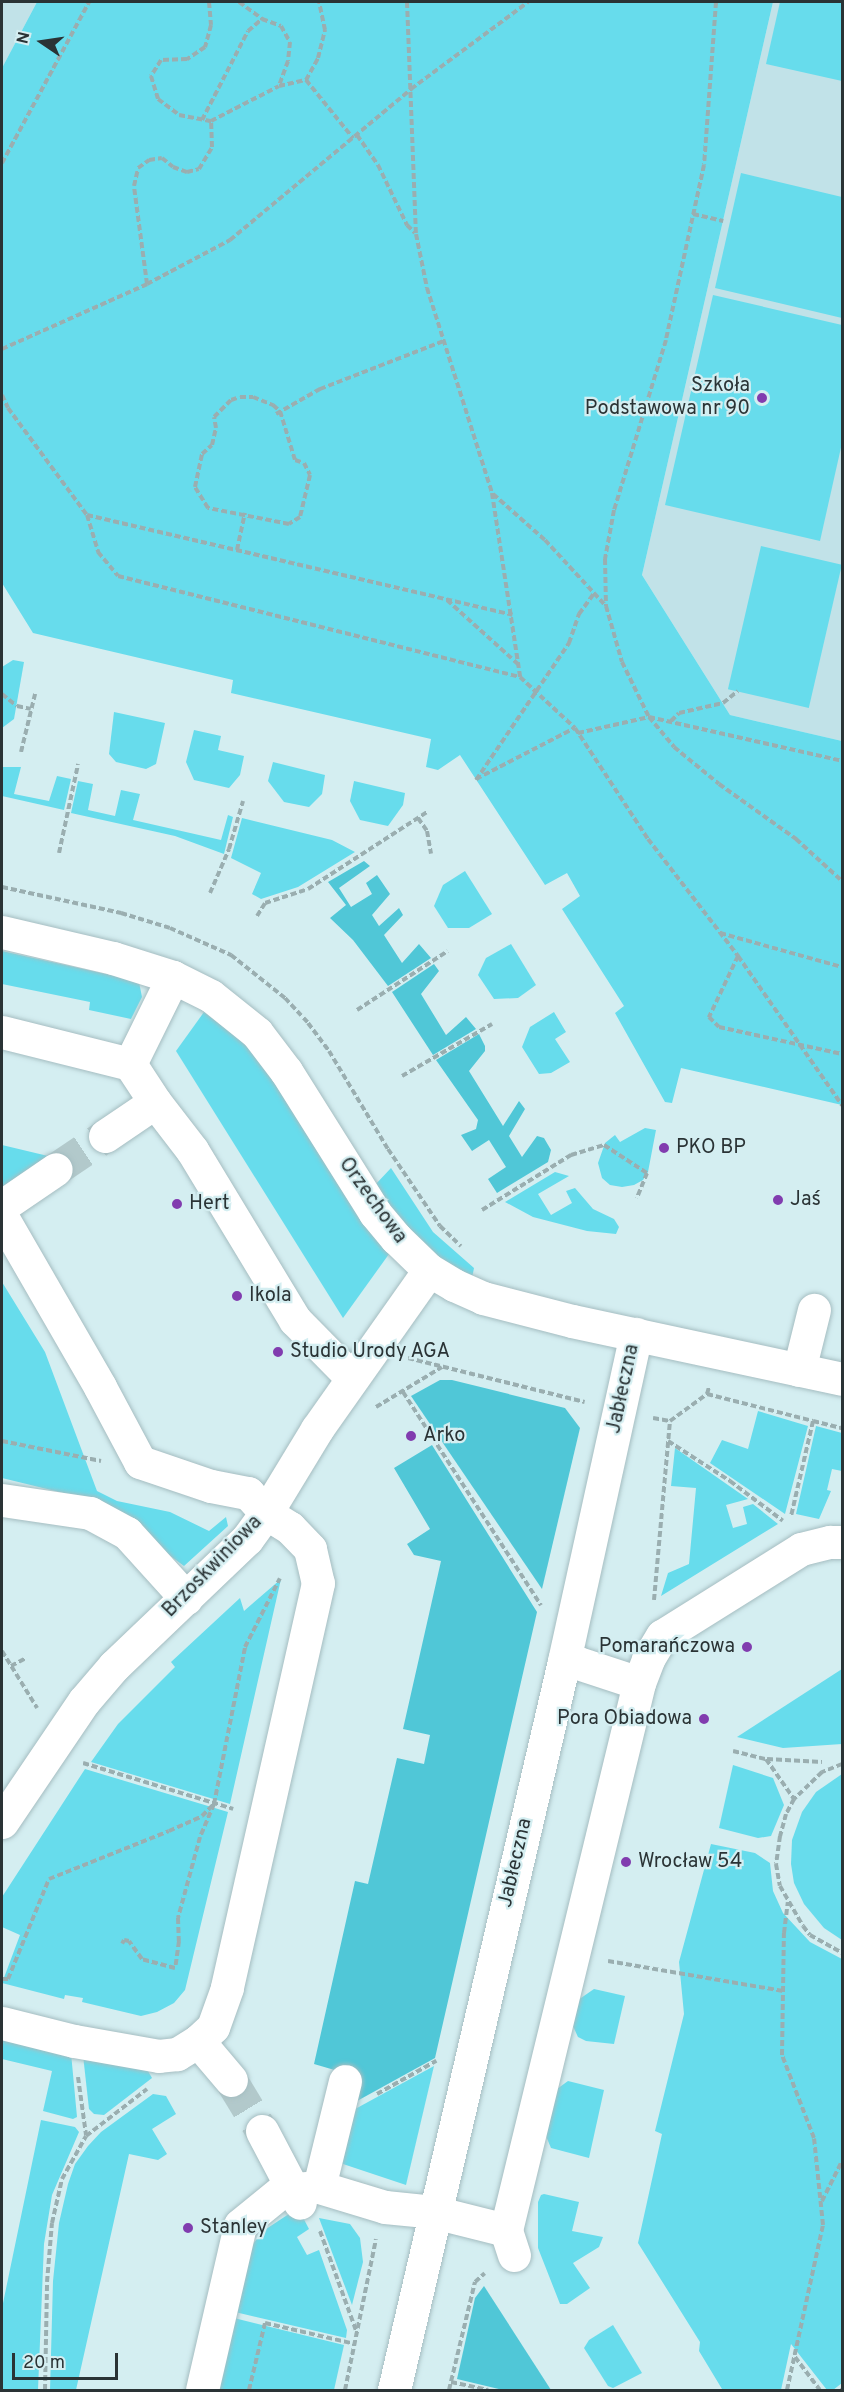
<!DOCTYPE html>
<meta charset="utf-8">
<style>
body{margin:0}
#map{position:relative;width:844px;height:2392px;overflow:hidden;background:#d4eef1;font-family:Overpass,sans-serif}
div>[style]{position:absolute}
.built>*{inset:0;background:#c1e2e8}
.green>*{inset:0;background:#67dcec;transform-origin:0 0}
.forest>*{inset:0;background:#50c7d7}
.minor-tunnel>*{height:33px;margin-top:-16.5px;transform-origin:0;background:repeating-linear-gradient(90deg,#b2c9cb 0 33px,transparent 0 49px)}
.path>*{height:4px;margin-top:-2px;transform-origin:0;background:repeating-linear-gradient(90deg,#9aaeb0 0 6px,transparent 0 9px)}
.roads{filter:drop-shadow(0 0 2px #a5bdc1) drop-shadow(0 0 2px #a5bdc1)}
.minor>*{height:33px;margin:-16.5px;padding:0 16.5px;transform-origin:16.5px;border-radius:16.5px;background:#fff}
.dots>*{width:16px;height:16px;translate:-50% -50%;box-sizing:border-box;border:3px solid #d4eef1;border-radius:50%}
span{translate:-50% -50%;white-space:nowrap;text-align:center;line-height:1.15;-webkit-text-stroke:4.5px #d4eef1;paint-order:stroke}
.poi-label{font-size:20px;color:#2a3335}
.right{translate:-100% -50%;text-align:right}
.left{translate:0 -50%;text-align:left}
.street-label{font-size:20px;color:#2a3335}
.frame{position:absolute;inset:0;border:3px solid #2a3335;pointer-events:none}
.north{position:absolute;left:12px;top:12px;width:60px;height:60px;-webkit-text-stroke:4px #d4eef1;paint-order:stroke;rotate:283deg;font-size:16px;font-weight:700;line-height:24px;text-align:center;color:#2a3335}
.north::after{content:'';display:block;margin:auto;width:21px;height:27px;background:#2a3335;clip-path:polygon(50% 0,100% 100%,50% 72%,0 100%)}
.scale{position:absolute;left:12px;top:2353px;width:106px;height:27px;box-sizing:border-box;border:3px solid #2a3335;border-top:0;padding-left:8px;font-size:18px;line-height:21px;white-space:nowrap;color:#2a3335;-webkit-text-stroke:4px #d4eef1;paint-order:stroke}
</style>
<div id="map">
<div class="built">
<div style="clip-path:polygon(2px 2px,37px 2px,2px 68px)"></div>
<div style="clip-path:polygon(773px 2px,842px 2px,842px 741px,730px 715px,642px 575px)"></div>
</div>
<div class="green">
<div style="clip-path:polygon(37px 2px,773px 2px,642px 575px,730px 715px,842px 741px,842px 1105px,681px 1068px,672px 1103px,665px 1102px,615px 1013px,624px 1006px,562px 909px,580px 896px,567px 873px,545px 885px,460px 755px,438px 770px,426px 767px,431px 739px,231px 693px,233px 680px,33px 633px,2px 583px,2px 68px)"></div>
<div style="clip-path:polygon(780px 2px,842px 2px,842px 81px,766px 64px)"></div>
<div style="clip-path:polygon(741px 173px,842px 197px,842px 318px,715px 288px)"></div>
<div style="clip-path:polygon(713px 295px,842px 325px,842px 443px,820px 541px,665px 505px)"></div>
<div style="left:761px;top:546px;width:83px;height:147px;rotate:13deg"></div>
<div style="clip-path:polygon(13px 660px,24px 662px,14px 719px,2px 728px,2px 667px)"></div>
<div style="clip-path:polygon(114px 712px,165px 723px,156px 764px,146px 769px,116px 762px,109px 754px)"></div>
<div style="clip-path:polygon(194px 730px,221px 736px,218px 750px,244px 756px,240px 775px,229px 788px,194px 780px,186px 762px)"></div>
<div style="clip-path:polygon(273px 762px,325px 775px,322px 794px,309px 807px,284px 802px,268px 781px)"></div>
<div style="clip-path:polygon(2px 767px,21px 767px,14px 794px,49px 801px,57px 776px,71px 779px,64px 810px,2px 796px)"></div>
<div style="clip-path:polygon(78px 781px,93px 784px,88px 810px,115px 816px,121px 790px,140px 794px,133px 820px,221px 840px,228px 815px,233px 817px,224px 854px,175px 836px,71px 813px)"></div>
<div style="clip-path:polygon(354px 781px,405px 793px,403px 805px,388px 826px,360px 820px,350px 801px)"></div>
<div style="clip-path:polygon(242px 818px,332px 840px,355px 852px,298px 887px,261px 899px,252px 894px,261px 873px,231px 858px)"></div>
<div style="clip-path:polygon(465px 871px,492px 914px,469px 928px,448px 928px,434px 906px,443px 885px)"></div>
<div style="clip-path:polygon(511px 944px,536px 985px,518px 998px,494px 999px,478px 975px,486px 958px)"></div>
<div style="clip-path:polygon(2px 951px,133px 980px,139px 982px,142px 997px,131px 1019px,89px 1010px,90px 1002px,2px 984px)"></div>
<div style="clip-path:polygon(204px 1012px,238px 1038px,257px 1057px,389px 1254px,343px 1318px,176px 1051px)"></div>
<div style="clip-path:polygon(554px 1012px,566px 1032px,555px 1039px,570px 1062px,551px 1073px,539px 1074px,522px 1047px,530px 1027px)"></div>
<div style="clip-path:polygon(645px 1128px,656px 1130px,648px 1172px,643px 1180px,634px 1185px,622px 1187px,610px 1185px,602px 1178px,598px 1163px,605px 1143px,615px 1135px,620px 1142px)"></div>
<div style="clip-path:polygon(2px 1145px,48px 1156px,2px 1194px)"></div>
<div style="clip-path:polygon(391px 1168px,433px 1232px,474px 1268px,472px 1278px,441px 1261px,395px 1214px,375px 1185px)"></div>
<div style="clip-path:polygon(555px 1172px,569px 1176px,538px 1194px,551px 1215px,572px 1203px,566px 1191px,575px 1188px,593px 1209px,614px 1219px,619px 1227px,616px 1234px,587px 1231px,533px 1217px,505px 1202px)"></div>
<div style="clip-path:polygon(2px 1282px,45px 1352px,97px 1491px,117px 1501px,170px 1512px,209px 1531px,226px 1517px,228px 1526px,184px 1566px,96px 1501px,2px 1478px)"></div>
<div style="clip-path:polygon(758px 1411px,808px 1426px,785px 1514px,710px 1463px,722px 1440px,748px 1449px)"></div>
<div style="clip-path:polygon(816px 1426px,842px 1433px,842px 1471px,832px 1469px,827px 1490px,831px 1491px,819px 1519px,796px 1514px)"></div>
<div style="clip-path:polygon(675px 1448px,748px 1499px,726px 1505px,733px 1528px,747px 1524px,743px 1507px,753px 1504px,778px 1524px,661px 1596px,668px 1573px,689px 1564px,696px 1488px,671px 1486px)"></div>
<div style="clip-path:polygon(281px 1579px,230px 1804px,91px 1762px,118px 1724px,175px 1667px,171px 1662px,240px 1598px,244px 1611px)"></div>
<div style="clip-path:polygon(842px 1669px,842px 1744px,783px 1748px,737px 1737px)"></div>
<div style="clip-path:polygon(733px 1765px,773px 1778px,784px 1805px,771px 1836px,758px 1838px,719px 1828px)"></div>
<div style="clip-path:polygon(85px 1769px,228px 1812px,185px 1990px,174px 2003px,157px 2012px,141px 2016px,82px 2002px,83px 1998px,65px 1995px,64px 1999px,2px 1983px,20px 1935px,2px 1927px,2px 1897px)"></div>
<div style="clip-path:polygon(842px 1774px,842px 1940px,824px 1928px,804px 1904px,794px 1883px,791px 1864px,792px 1840px,802px 1812px,816px 1792px)"></div>
<div style="clip-path:polygon(711px 1844px,755px 1853px,770px 1863px,773px 1891px,783px 1913px,810px 1942px,842px 1959px,842px 2383px,833px 2390px,827px 2390px,791px 2344px,781px 2390px,720px 2390px,722px 2389px,699px 2351px,700px 2342px,638px 2243px,662px 2134px,655px 2131px,684px 2014px,679px 1962px)"></div>
<div style="clip-path:polygon(594px 1989px,625px 1996px,614px 2044px,586px 2041px,578px 2037px,572px 2024px,578px 2000px)"></div>
<div style="clip-path:polygon(2px 2036px,71px 2053px,77px 2117px,73px 2119px,43px 2111px,52px 2071px,2px 2059px)"></div>
<div style="clip-path:polygon(83px 2055px,148px 2071px,152px 2078px,104px 2115px,94px 2114px,89px 2109px)"></div>
<div style="clip-path:polygon(434px 2066px,406px 2185px,340px 2163px,346px 2114px)"></div>
<div style="clip-path:polygon(568px 2081px,604px 2090px,589px 2158px,551px 2148px,546px 2136px,557px 2089px)"></div>
<div style="clip-path:polygon(153px 2094px,166px 2096px,176px 2114px,152px 2129px,167px 2154px,158px 2160px,129px 2154px,76px 2390px,50px 2390px,53px 2281px,59px 2223px,68px 2184px,75px 2164px,88px 2146px,101px 2132px)"></div>
<div style="clip-path:polygon(41px 2120px,75px 2127px,79px 2132px,52px 2195px,44px 2244px,38px 2390px,2px 2390px,2px 2308px)"></div>
<div style="clip-path:polygon(544px 2194px,579px 2202px,572px 2231px,603px 2237px,599px 2247px,573px 2263px,590px 2288px,567px 2304px,560px 2304px,538px 2248px,538px 2202px,541px 2195px)"></div>
<div style="clip-path:polygon(298px 2208px,309px 2229px,297px 2237px,307px 2255px,319px 2250px,347px 2330px,346px 2338px,235px 2312px,247px 2257px,253px 2244px,263px 2231px)"></div>
<div style="clip-path:polygon(319px 2218px,350px 2224px,360px 2238px,363px 2262px,352px 2305px)"></div>
<div style="clip-path:polygon(234px 2318px,344px 2345px,334px 2390px,216px 2390px)"></div>
<div style="clip-path:polygon(613px 2325px,642px 2373px,613px 2388px,608px 2386px,584px 2348px,589px 2340px)"></div>
</div>
<div class="forest">
<div style="clip-path:polygon(364px 861px,370px 866px,339px 888px,351px 907px,372px 894px,366px 883px,377px 875px,390px 894px,372px 915px,379px 926px,399px 908px,403px 915px,384px 935px,402px 963px,419px 944px,431px 958px,388px 986px,353px 940px,330px 918px,346px 905px,328px 882px)"></div>
<div style="clip-path:polygon(434px 964px,439px 971px,421px 994px,446px 1035px,466px 1017px,476px 1029px,433px 1055px,392px 992px)"></div>
<div style="clip-path:polygon(479px 1034px,485px 1046px,485px 1051px,469px 1071px,503px 1126px,519px 1101px,525px 1109px,509px 1136px,522px 1157px,537px 1136px,544px 1138px,551px 1150px,548px 1162px,497px 1193px,488px 1179px,506px 1167px,489px 1140px,472px 1151px,461px 1135px,476px 1129px,478px 1120px,436px 1060px)"></div>
<div style="clip-path:polygon(440px 1380px,452px 1380px,565px 1408px,580px 1428px,542px 1589px,411px 1396px)"></div>
<div style="clip-path:polygon(432px 1445px,537px 1612px,435px 2058px,348px 2106px,355px 2076px,314px 2064px,355px 1881px,368px 1884px,397px 1758px,424px 1764px,430px 1735px,403px 1729px,441px 1561px,414px 1555px,407px 1544px,430px 1529px,394px 1468px)"></div>
<div style="clip-path:polygon(484px 2286px,551px 2390px,503px 2390px,457px 2379px,475px 2298px)"></div>
</div>
<div class="minor-tunnel">
<div style="left:56px;top:1169px;width:59px;rotate:-34deg"></div>
<div style="left:231px;top:2080px;width:60px;rotate:58.7deg"></div>
</div>
<div class="path">
<div style="left:209px;top:2px;width:23px;rotate:85deg"></div>
<div style="left:211px;top:25px;width:23px;rotate:105deg"></div>
<div style="left:205px;top:47px;width:22px;rotate:146deg"></div>
<div style="left:187px;top:59px;width:26px;rotate:178deg"></div>
<div style="left:161px;top:60px;width:19px;rotate:122deg"></div>
<div style="left:151px;top:76px;width:24px;rotate:73deg"></div>
<div style="left:158px;top:99px;width:26px;rotate:37deg"></div>
<div style="left:179px;top:115px;width:33px;rotate:11deg"></div>
<div style="left:211px;top:121px;width:76px;rotate:-27.2deg"></div>
<div style="left:279px;top:86px;width:28px;rotate:-13deg"></div>
<div style="left:306px;top:80px;width:25px;rotate:-61deg"></div>
<div style="left:318px;top:58px;width:29px;rotate:-76deg"></div>
<div style="left:325px;top:30px;width:29px;rotate:-102deg"></div>
<div style="left:239px;top:2px;width:29px;rotate:36deg"></div>
<div style="left:407px;top:2px;width:232px;rotate:87.8deg"></div>
<div style="left:416px;top:234px;width:55px;rotate:78.5deg"></div>
<div style="left:427px;top:288px;width:215px;rotate:72.4deg"></div>
<div style="left:492px;top:493px;width:186px;rotate:81.3deg"></div>
<div style="left:520px;top:677px;width:75px;rotate:42.8deg"></div>
<div style="left:575px;top:728px;width:133px;rotate:56.7deg"></div>
<div style="left:648px;top:839px;width:148px;rotate:52.4deg"></div>
<div style="left:738px;top:956px;width:182px;rotate:55.1deg"></div>
<div style="left:716px;top:2px;width:163px;rotate:94.2deg"></div>
<div style="left:704px;top:165px;width:179px;rotate:102.3deg"></div>
<div style="left:666px;top:340px;width:178px;rotate:107deg"></div>
<div style="left:614px;top:510px;width:50px;rotate:100.4deg"></div>
<div style="left:605px;top:559px;width:47px;rotate:88.8deg"></div>
<div style="left:606px;top:606px;width:58px;rotate:74.1deg"></div>
<div style="left:622px;top:662px;width:61px;rotate:63.9deg"></div>
<div style="left:649px;top:717px;width:39px;rotate:50deg"></div>
<div style="left:674px;top:747px;width:58px;rotate:39.4deg"></div>
<div style="left:719px;top:784px;width:95px;rotate:35.5deg"></div>
<div style="left:796px;top:839px;width:62px;rotate:42.4deg"></div>
<div style="left:306px;top:80px;width:75px;rotate:51deg"></div>
<div style="left:202px;top:120px;width:100px;rotate:-62.7deg"></div>
<div style="left:248px;top:31px;width:18px;rotate:-41deg"></div>
<div style="left:262px;top:19px;width:20px;rotate:20deg"></div>
<div style="left:281px;top:26px;width:18px;rotate:61deg"></div>
<div style="left:290px;top:42px;width:19px;rotate:96deg"></div>
<div style="left:288px;top:61px;width:27px;rotate:110deg"></div>
<div style="left:357px;top:135px;width:37px;rotate:55deg"></div>
<div style="left:378px;top:165px;width:67px;rotate:64.2deg"></div>
<div style="left:407px;top:225px;width:11px;rotate:45deg"></div>
<div style="left:2px;top:163px;width:183px;rotate:-61.6deg"></div>
<div style="left:693px;top:214px;width:31px;rotate:13deg"></div>
<div style="left:147px;top:284px;width:99px;rotate:-97.6deg"></div>
<div style="left:134px;top:186px;width:18px;rotate:-77deg"></div>
<div style="left:138px;top:168px;width:14px;rotate:-36deg"></div>
<div style="left:149px;top:160px;width:13px;rotate:-9deg"></div>
<div style="left:162px;top:158px;width:14px;rotate:39deg"></div>
<div style="left:173px;top:167px;width:15px;rotate:20deg"></div>
<div style="left:187px;top:172px;width:12px;rotate:-14deg"></div>
<div style="left:199px;top:169px;width:26px;rotate:-59deg"></div>
<div style="left:212px;top:147px;width:26px;rotate:-92deg"></div>
<div style="left:2px;top:349px;width:159px;rotate:-24.1deg"></div>
<div style="left:147px;top:284px;width:94px;rotate:-27.9deg"></div>
<div style="left:230px;top:240px;width:236px;rotate:-39.8deg"></div>
<div style="left:411px;top:89px;width:146px;rotate:-36.6deg"></div>
<div style="left:2px;top:395px;width:14px;rotate:65deg"></div>
<div style="left:8px;top:408px;width:133px;rotate:53.6deg"></div>
<div style="left:87px;top:515px;width:437px;rotate:13.2deg"></div>
<div style="left:240px;top:397px;width:13px"></div>
<div style="left:253px;top:397px;width:22px;rotate:22deg"></div>
<div style="left:273px;top:405px;width:9px;rotate:41deg"></div>
<div style="left:280px;top:411px;width:51px;rotate:73deg"></div>
<div style="left:295px;top:460px;width:9px;rotate:18deg"></div>
<div style="left:304px;top:463px;width:13px;rotate:63deg"></div>
<div style="left:310px;top:475px;width:43px;rotate:103.4deg"></div>
<div style="left:300px;top:517px;width:13px;rotate:148deg"></div>
<div style="left:289px;top:524px;width:83px;rotate:-168.8deg"></div>
<div style="left:208px;top:508px;width:25px;rotate:-122deg"></div>
<div style="left:195px;top:487px;width:34px;rotate:-78deg"></div>
<div style="left:202px;top:454px;width:13px;rotate:-42deg"></div>
<div style="left:212px;top:445px;width:17px;rotate:-77deg"></div>
<div style="left:216px;top:428px;width:11px;rotate:-100deg"></div>
<div style="left:214px;top:417px;width:24px;rotate:-45deg"></div>
<div style="left:231px;top:400px;width:9px;rotate:-18deg"></div>
<div style="left:276px;top:414px;width:51px;rotate:-29.6deg"></div>
<div style="left:320px;top:389px;width:133px;rotate:-21.2deg"></div>
<div style="left:493px;top:494px;width:69px;rotate:41.5deg"></div>
<div style="left:545px;top:540px;width:90px;rotate:47.3deg"></div>
<div style="left:87px;top:515px;width:39px;rotate:73deg"></div>
<div style="left:98px;top:552px;width:31px;rotate:50deg"></div>
<div style="left:118px;top:576px;width:414px;rotate:14.1deg"></div>
<div style="left:237px;top:550px;width:38px;rotate:-78deg"></div>
<div style="left:447px;top:600px;width:97px;rotate:42.1deg"></div>
<div style="left:2px;top:694px;width:19px;rotate:39deg"></div>
<div style="left:17px;top:706px;width:14px;rotate:12deg"></div>
<div style="left:671px;top:721px;width:11px;rotate:-45deg"></div>
<div style="left:679px;top:713px;width:45px;rotate:-12.8deg"></div>
<div style="left:723px;top:703px;width:19px;rotate:-39deg"></div>
<div style="left:578px;top:733px;width:73px;rotate:-12.7deg"></div>
<div style="left:649px;top:717px;width:198px;rotate:12.8deg"></div>
<div style="left:21px;top:752px;width:60px;rotate:-76.4deg"></div>
<div style="left:476px;top:779px;width:111px;rotate:-27.3deg"></div>
<div style="left:476px;top:780px;width:166px;rotate:-55.8deg"></div>
<div style="left:569px;top:643px;width:31px;rotate:-71deg"></div>
<div style="left:579px;top:614px;width:26px;rotate:-54deg"></div>
<div style="left:418px;top:818px;width:16px;rotate:55deg"></div>
<div style="left:427px;top:831px;width:23px;rotate:80deg"></div>
<div style="left:59px;top:853px;width:91px;rotate:-77.9deg"></div>
<div style="left:2px;top:887px;width:122px;rotate:12.3deg"></div>
<div style="left:121px;top:913px;width:51px;rotate:17deg"></div>
<div style="left:170px;top:928px;width:67px;rotate:23.9deg"></div>
<div style="left:231px;top:955px;width:69px;rotate:38.5deg"></div>
<div style="left:285px;top:998px;width:34px;rotate:47deg"></div>
<div style="left:308px;top:1023px;width:35px;rotate:53deg"></div>
<div style="left:329px;top:1051px;width:114px;rotate:59deg"></div>
<div style="left:388px;top:1149px;width:93px;rotate:56deg"></div>
<div style="left:440px;top:1226px;width:29px;rotate:44deg"></div>
<div style="left:210px;top:893px;width:48px;rotate:-66.6deg"></div>
<div style="left:229px;top:849px;width:50px;rotate:-73.7deg"></div>
<div style="left:257px;top:916px;width:15px;rotate:-58deg"></div>
<div style="left:265px;top:903px;width:45px;rotate:-18deg"></div>
<div style="left:308px;top:889px;width:142px;rotate:-32.9deg"></div>
<div style="left:720px;top:933px;width:127px;rotate:15.6deg"></div>
<div style="left:738px;top:956px;width:68px;rotate:115.4deg"></div>
<div style="left:709px;top:1017px;width:14px;rotate:45deg"></div>
<div style="left:719px;top:1027px;width:126px;rotate:12.4deg"></div>
<div style="left:357px;top:1010px;width:108px;rotate:-33deg"></div>
<div style="left:402px;top:1076px;width:104px;rotate:-30deg"></div>
<div style="left:482px;top:1210px;width:105px;rotate:-31.7deg"></div>
<div style="left:571px;top:1155px;width:34px;rotate:-17deg"></div>
<div style="left:604px;top:1145px;width:51px;rotate:33.1deg"></div>
<div style="left:647px;top:1173px;width:27px;rotate:112deg"></div>
<div style="left:408px;top:1358px;width:182px;rotate:14deg"></div>
<div style="left:403px;top:1392px;width:254px;rotate:57.1deg"></div>
<div style="left:707px;top:1394px;width:109px;rotate:14.3deg"></div>
<div style="left:813px;top:1421px;width:98px;rotate:103deg"></div>
<div style="left:376px;top:1407px;width:77px;rotate:-31.2deg"></div>
<div style="left:653px;top:1418px;width:17px;rotate:10deg"></div>
<div style="left:670px;top:1421px;width:46px;rotate:-36.1deg"></div>
<div style="left:707px;top:1394px;width:7px;rotate:-74deg"></div>
<div style="left:813px;top:1421px;width:30px;rotate:14deg"></div>
<div style="left:2px;top:1441px;width:101px;rotate:11.4deg"></div>
<div style="left:668px;top:1441px;width:74px;rotate:32.8deg"></div>
<div style="left:730px;top:1481px;width:66px;rotate:37deg"></div>
<div style="left:654px;top:1600px;width:180px;rotate:-84.9deg"></div>
<div style="left:2px;top:1651px;width:67px;rotate:58.4deg"></div>
<div style="left:11px;top:1666px;width:17px;rotate:-28deg"></div>
<div style="left:733px;top:1751px;width:34px;rotate:14deg"></div>
<div style="left:766px;top:1759px;width:49px;rotate:55deg"></div>
<div style="left:767px;top:1759px;width:55px;rotate:3.1deg"></div>
<div style="left:83px;top:1763px;width:157px;rotate:17deg"></div>
<div style="left:842px;top:1764px;width:22px;rotate:158deg"></div>
<div style="left:822px;top:1772px;width:39px;rotate:136deg"></div>
<div style="left:794px;top:1799px;width:17px;rotate:118deg"></div>
<div style="left:786px;top:1814px;width:23px;rotate:105deg"></div>
<div style="left:780px;top:1836px;width:28px;rotate:98deg"></div>
<div style="left:776px;top:1864px;width:22px;rotate:80deg"></div>
<div style="left:780px;top:1886px;width:46px;rotate:60.1deg"></div>
<div style="left:803px;top:1926px;width:11px;rotate:52deg"></div>
<div style="left:810px;top:1935px;width:37px;rotate:29deg"></div>
<div style="left:214px;top:1804px;width:160px;rotate:-78.8deg"></div>
<div style="left:245px;top:1647px;width:77px;rotate:-63.1deg"></div>
<div style="left:608px;top:1961px;width:179px;rotate:9.7deg"></div>
<div style="left:2px;top:1979px;width:6px"></div>
<div style="left:8px;top:1979px;width:108px;rotate:-67.7deg"></div>
<div style="left:49px;top:1879px;width:129px;rotate:-21.8deg"></div>
<div style="left:169px;top:1831px;width:36px;rotate:-24deg"></div>
<div style="left:202px;top:1816px;width:17px;rotate:-45deg"></div>
<div style="left:214px;top:1804px;width:36px;rotate:113deg"></div>
<div style="left:200px;top:1837px;width:84px;rotate:105.2deg"></div>
<div style="left:178px;top:1918px;width:23px;rotate:88deg"></div>
<div style="left:179px;top:1941px;width:27px;rotate:98deg"></div>
<div style="left:175px;top:1968px;width:34px;rotate:-165deg"></div>
<div style="left:142px;top:1959px;width:22px;rotate:-126deg"></div>
<div style="left:129px;top:1941px;width:5px;rotate:-169deg"></div>
<div style="left:124px;top:1940px;width:4px;rotate:117deg"></div>
<div style="left:78px;top:2077px;width:59px;rotate:82.1deg"></div>
<div style="left:377px;top:2094px;width:68px;rotate:-29.2deg"></div>
<div style="left:822px;top:2201px;width:45px;rotate:-63.4deg"></div>
<div style="left:320px;top:2231px;width:109px;rotate:70.1deg"></div>
<div style="left:795px;top:2357px;width:41px;rotate:52.9deg"></div>
<div style="left:451px;top:2382px;width:38px;rotate:12deg"></div>
<div style="left:45px;top:2390px;width:108px;rotate:-88.9deg"></div>
<div style="left:47px;top:2282px;width:59px;rotate:-85.2deg"></div>
<div style="left:52px;top:2223px;width:45px;rotate:-77.2deg"></div>
<div style="left:62px;top:2179px;width:49px;rotate:-60.8deg"></div>
<div style="left:86px;top:2136px;width:77px;rotate:-37.6deg"></div>
<div style="left:249px;top:2390px;width:69px;rotate:-76.6deg"></div>
<div style="left:265px;top:2323px;width:92px;rotate:13.1deg"></div>
<div style="left:345px;top:2390px;width:154px;rotate:-78.4deg"></div>
<div style="left:449px;top:2390px;width:111px;rotate:-76.5deg"></div>
<div style="left:475px;top:2282px;width:13px;rotate:-42deg"></div>
<div style="left:787px;top:2390px;width:169px;rotate:-77.7deg"></div>
<div style="left:823px;top:2225px;width:87px;rotate:-95.9deg"></div>
<div style="left:814px;top:2138px;width:89px;rotate:-111.1deg"></div>
<div style="left:782px;top:2055px;width:122px;rotate:-89.1deg"></div>
<div style="left:784px;top:1933px;width:31px;rotate:-83deg"></div>
<div style="left:841px;top:2390px;width:1px;rotate:-45deg"></div>
</div>
<div class="roads">
<div class="minor">
<div style="left:2px;top:932px;width:114px;rotate:13.2deg"></div>
<div style="left:113px;top:958px;width:63px;rotate:17.6deg"></div>
<div style="left:173px;top:977px;width:42px;rotate:26.6deg"></div>
<div style="left:211px;top:996px;width:59px;rotate:38.8deg"></div>
<div style="left:257px;top:1033px;width:48px;rotate:52.7deg"></div>
<div style="left:286px;top:1071px;width:168px;rotate:57.9deg"></div>
<div style="left:375px;top:1213px;width:33px;rotate:50deg"></div>
<div style="left:396px;top:1238px;width:46px;rotate:44.1deg"></div>
<div style="left:429px;top:1270px;width:29px;rotate:31deg"></div>
<div style="left:454px;top:1285px;width:32px;rotate:24deg"></div>
<div style="left:483px;top:1298px;width:92px;rotate:14.5deg"></div>
<div style="left:572px;top:1321px;width:276px;rotate:12.1deg"></div>
<div style="left:2px;top:1032px;width:132px;rotate:14deg"></div>
<div style="left:155px;top:1102px;width:61px;rotate:52.4deg"></div>
<div style="left:192px;top:1150px;width:199px;rotate:58.8deg"></div>
<div style="left:295px;top:1320px;width:81px;rotate:45.5deg"></div>
<div style="left:105px;top:1136px;width:60px;rotate:-34.2deg"></div>
<div style="left:155px;top:1102px;width:45px;rotate:-123.3deg"></div>
<div style="left:130px;top:1064px;width:97px;rotate:-63.7deg"></div>
<div style="left:2px;top:1206px;width:65px;rotate:-34.4deg"></div>
<div style="left:2px;top:1217px;width:196px;rotate:60deg"></div>
<div style="left:100px;top:1387px;width:85px;rotate:61.9deg"></div>
<div style="left:140px;top:1462px;width:75px;rotate:18.7deg"></div>
<div style="left:211px;top:1486px;width:38px;rotate:11deg"></div>
<div style="left:248px;top:1493px;width:27px;rotate:48deg"></div>
<div style="left:266px;top:1513px;width:28px;rotate:32deg"></div>
<div style="left:290px;top:1528px;width:29px;rotate:46deg"></div>
<div style="left:310px;top:1549px;width:35px;rotate:77deg"></div>
<div style="left:318px;top:1583px;width:415px;rotate:102.7deg"></div>
<div style="left:227px;top:1988px;width:41px;rotate:109.7deg"></div>
<div style="left:213px;top:2027px;width:21px;rotate:137deg"></div>
<div style="left:198px;top:2041px;width:25px;rotate:148deg"></div>
<div style="left:177px;top:2054px;width:18px;rotate:174deg"></div>
<div style="left:159px;top:2056px;width:86px;rotate:-170deg"></div>
<div style="left:74px;top:2041px;width:74px;rotate:-166deg"></div>
<div style="left:799px;top:1370px;width:62px;rotate:-76deg"></div>
<div style="left:2px;top:1500px;width:89px;rotate:8.4deg"></div>
<div style="left:90px;top:1513px;width:42px;rotate:28.4deg"></div>
<div style="left:127px;top:1533px;width:88px;rotate:47.8deg"></div>
<div style="left:564px;top:1661px;width:14px;rotate:8deg"></div>
<div style="left:578px;top:1663px;width:64px;rotate:18.2deg"></div>
<div style="left:639px;top:1683px;width:26px;rotate:-69deg"></div>
<div style="left:648px;top:1659px;width:27px;rotate:-59deg"></div>
<div style="left:662px;top:1636px;width:164px;rotate:-32deg"></div>
<div style="left:801px;top:1549px;width:30px;rotate:-14deg"></div>
<div style="left:830px;top:1542px;width:12px"></div>
<div style="left:2px;top:1822px;width:146px;rotate:-55.9deg"></div>
<div style="left:84px;top:1701px;width:46px;rotate:-49.4deg"></div>
<div style="left:114px;top:1666px;width:184px;rotate:-43.7deg"></div>
<div style="left:247px;top:1539px;width:32px;rotate:-54deg"></div>
<div style="left:266px;top:1513px;width:98px;rotate:-58.7deg"></div>
<div style="left:317px;top:1429px;width:194px;rotate:-54.8deg"></div>
<div style="left:198px;top:2041px;width:51px;rotate:49.8deg"></div>
<div style="left:262px;top:2131px;width:81px;rotate:62.2deg"></div>
<div style="left:319px;top:2187px;width:109px;rotate:-76.2deg"></div>
<div style="left:514px;top:2255px;width:26px;rotate:-108deg"></div>
<div style="left:506px;top:2230px;width:563px;rotate:-76.33deg"></div>
<div style="left:202px;top:2390px;width:169px;rotate:-77deg"></div>
<div style="left:240px;top:2225px;width:55px;rotate:-39.1deg"></div>
<div style="left:283px;top:2190px;width:36px;rotate:-5deg"></div>
<div style="left:319px;top:2187px;width:69px;rotate:16.9deg"></div>
<div style="left:385px;top:2207px;width:49px;rotate:5.8deg"></div>
<div style="left:434px;top:2212px;width:74px;rotate:14deg"></div>
<div style="left:394px;top:2390px;width:749px;rotate:-76.87deg"></div>
<div style="left:564px;top:1661px;width:335px;rotate:-77.6deg"></div>
</div>
</div>
<div class="dots">
<div style="left:762px;top:398px;background:#813caf"></div>
<div style="left:664px;top:1148px;background:#813caf"></div>
<div style="left:778px;top:1200px;background:#813caf"></div>
<div style="left:177px;top:1204px;background:#813caf"></div>
<div style="left:237px;top:1296px;background:#813caf"></div>
<div style="left:278px;top:1352px;background:#813caf"></div>
<div style="left:411px;top:1436px;background:#813caf"></div>
<div style="left:747px;top:1647px;background:#813caf"></div>
<div style="left:704px;top:1719px;background:#813caf"></div>
<div style="left:626px;top:1862px;background:#813caf"></div>
<div style="left:188px;top:2228px;background:#813caf"></div>
</div>
<div class="poi-label">
<span class="right" style="left:750px;top:398px">Szkoła<br>Podstawowa nr 90</span>
<span class="left" style="left:676px;top:1148px">PKO BP</span>
<span class="left" style="left:790px;top:1200px">Jaś</span>
<span class="left" style="left:189px;top:1204px">Hert</span>
<span class="left" style="left:249px;top:1296px">Ikola</span>
<span class="left" style="left:290px;top:1352px">Studio Urody AGA</span>
<span class="left" style="left:423px;top:1436px">Arko</span>
<span class="right" style="left:735px;top:1647px">Pomarańczowa</span>
<span class="right" style="left:692px;top:1719px">Pora Obiadowa</span>
<span class="left" style="left:638px;top:1862px">Wrocław 54</span>
<span class="left" style="left:200px;top:2228px">Stanley</span>
</div>
<div class="street-label">
<span style="left:372px;top:1201px;rotate:54deg">Orzechowa</span>
<span style="left:624px;top:1389px;rotate:-78deg">Jabłeczna</span>
<span style="left:213px;top:1567px;rotate:-46deg">Brzoskwiniowa</span>
<span style="left:516px;top:1863px;rotate:-77deg">Jabłeczna</span>
</div>
<div class="frame"></div>
<div class="north">N</div>
<div class="scale">20 m</div>
</div>
